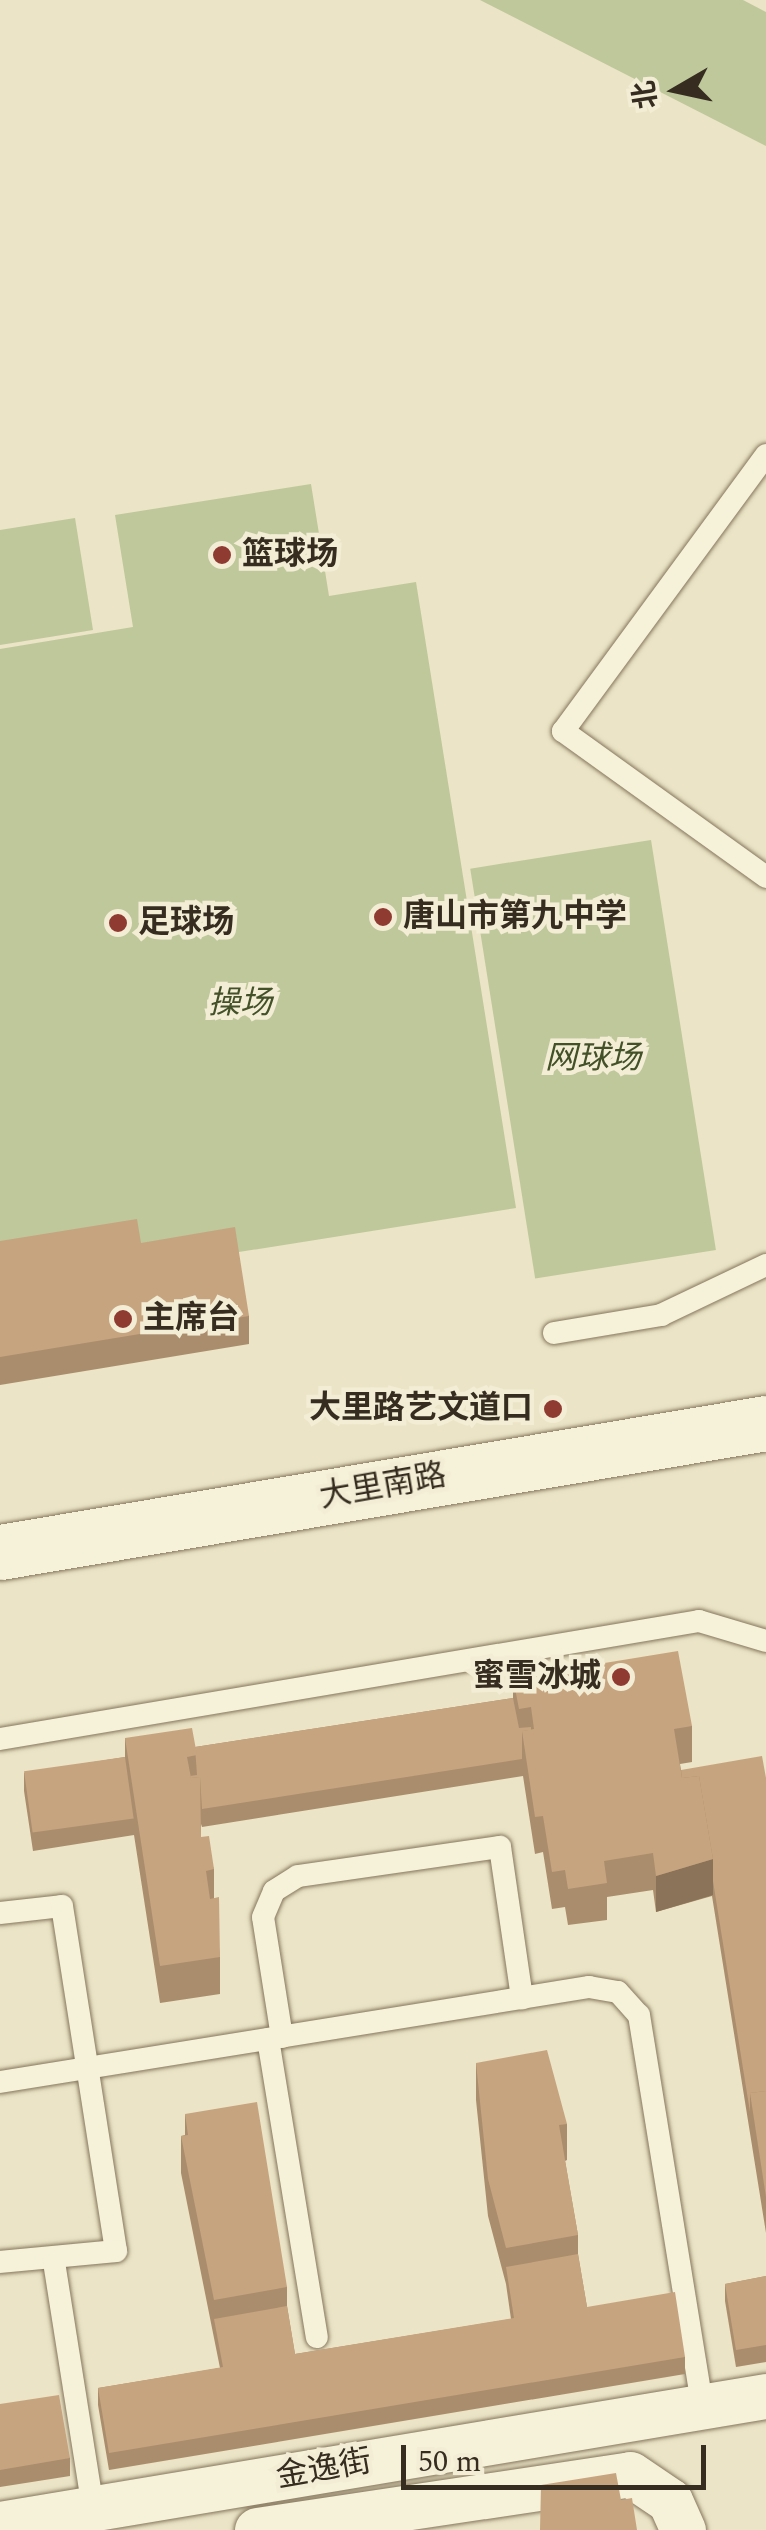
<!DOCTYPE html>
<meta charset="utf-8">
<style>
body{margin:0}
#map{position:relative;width:766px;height:2530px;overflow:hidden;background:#ebe4c6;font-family:Spectral,"Noto Sans SC",serif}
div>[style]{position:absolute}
.green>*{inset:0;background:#bec89b;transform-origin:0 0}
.roads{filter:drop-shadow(0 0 2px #85765d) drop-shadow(0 0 2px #85765d)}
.service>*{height:22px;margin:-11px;padding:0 11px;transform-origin:11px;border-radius:11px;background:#f6f1d9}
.minor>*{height:45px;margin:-22.5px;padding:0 22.5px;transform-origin:22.5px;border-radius:22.5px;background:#f6f1d9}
.secondary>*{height:55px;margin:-27.5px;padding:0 27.5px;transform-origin:27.5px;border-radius:27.5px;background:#f6f1d9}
.wall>*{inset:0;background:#aa8d6d}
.shaded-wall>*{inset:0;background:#8b7359}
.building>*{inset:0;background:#c6a47f;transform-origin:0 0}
.dots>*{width:28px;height:28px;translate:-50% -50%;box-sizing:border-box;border:5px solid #f3edd5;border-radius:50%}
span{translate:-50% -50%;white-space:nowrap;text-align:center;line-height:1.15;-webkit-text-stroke:9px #f3edd5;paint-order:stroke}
.poi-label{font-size:32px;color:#362d20;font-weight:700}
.left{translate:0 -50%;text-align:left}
.right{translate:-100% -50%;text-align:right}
.park-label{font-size:32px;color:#435128;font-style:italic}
.street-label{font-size:32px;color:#362d20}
.north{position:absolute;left:626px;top:40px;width:100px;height:100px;-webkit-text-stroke:8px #f3edd5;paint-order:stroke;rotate:261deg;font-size:28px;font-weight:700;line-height:40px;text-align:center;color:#362d20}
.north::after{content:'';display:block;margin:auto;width:35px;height:45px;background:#362d20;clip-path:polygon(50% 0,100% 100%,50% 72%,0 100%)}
.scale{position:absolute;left:401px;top:2445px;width:305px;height:45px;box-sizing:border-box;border:5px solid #362d20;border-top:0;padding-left:12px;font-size:30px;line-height:35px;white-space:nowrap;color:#362d20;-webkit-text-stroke:8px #f3edd5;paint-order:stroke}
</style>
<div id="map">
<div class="green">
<div style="clip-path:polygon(480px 0,743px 0,766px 12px,766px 146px)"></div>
<div style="clip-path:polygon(311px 484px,329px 596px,416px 582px,516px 1208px,0 1290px,0 649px,133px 627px,115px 515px)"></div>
<div style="clip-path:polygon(75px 518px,93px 630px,0 645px,0 530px)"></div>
<div style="left:651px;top:840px;width:415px;height:183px;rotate:81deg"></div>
</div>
<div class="roads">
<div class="service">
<div style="left:766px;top:455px;width:343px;rotate:126.3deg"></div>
<div style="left:563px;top:731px;width:250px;rotate:35.7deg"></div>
<div style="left:554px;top:1333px;width:109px;rotate:-9.5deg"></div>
<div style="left:661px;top:1315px;width:116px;rotate:-25.5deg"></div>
<div style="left:0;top:1739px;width:709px;rotate:-9.58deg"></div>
<div style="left:699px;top:1621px;width:70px;rotate:16.6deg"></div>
<div style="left:0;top:1913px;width:62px;rotate:-6.4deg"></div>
<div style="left:62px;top:1906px;width:349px;rotate:81.1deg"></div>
<div style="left:116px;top:2251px;width:117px;rotate:174.6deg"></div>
<div style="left:282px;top:2037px;width:121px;rotate:-99deg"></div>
<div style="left:263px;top:1917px;width:28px;rotate:-67deg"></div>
<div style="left:274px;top:1891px;width:28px;rotate:-32deg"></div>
<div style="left:298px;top:1876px;width:204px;rotate:-8.2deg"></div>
<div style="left:500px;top:1847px;width:153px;rotate:81.7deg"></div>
<div style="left:268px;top:2039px;width:302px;rotate:80.7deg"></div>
<div style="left:0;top:2082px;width:597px;rotate:-9.16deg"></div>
<div style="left:589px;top:1987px;width:29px;rotate:10deg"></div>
<div style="left:618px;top:1992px;width:31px;rotate:48deg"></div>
<div style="left:639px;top:2015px;width:396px;rotate:80.8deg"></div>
<div style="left:54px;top:2262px;width:250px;rotate:81deg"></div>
</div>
<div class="minor">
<div style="left:0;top:2524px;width:777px;rotate:-9.49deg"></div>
<div style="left:257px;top:2530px;width:377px;rotate:-8.5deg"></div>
<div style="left:630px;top:2474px;width:48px;rotate:34deg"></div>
<div style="left:670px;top:2501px;width:32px;rotate:66deg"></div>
</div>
<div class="secondary">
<div style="left:0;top:1552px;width:777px;rotate:-9.56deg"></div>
</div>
</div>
<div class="wall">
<div style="clip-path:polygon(0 1241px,141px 1243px,249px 1316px,249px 1344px,0 1385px)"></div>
<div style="clip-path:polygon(513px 1678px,692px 1726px,692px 1762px,680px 1764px,681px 1770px,766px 1778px,766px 2233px,712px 1896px,656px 1912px,653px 1890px,607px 1897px,607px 1920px,568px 1925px,565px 1907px,552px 1909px,543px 1852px,535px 1854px,523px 1776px,202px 1827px,201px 1824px,201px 1837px,214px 1869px,214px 1898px,220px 1957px,220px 1994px,160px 2003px,134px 1835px,33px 1851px,24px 1791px,24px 1773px,125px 1757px,125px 1738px,195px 1747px,513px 1698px)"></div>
<div style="clip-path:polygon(476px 2063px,567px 2124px,567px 2160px,565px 2161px,578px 2235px,578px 2254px,587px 2307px,685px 2357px,685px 2374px,109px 2470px,98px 2405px,98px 2388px,220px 2368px,181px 2173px,181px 2136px,185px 2135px,185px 2114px,287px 2287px,287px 2306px,295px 2354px,511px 2319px,506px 2284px,488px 2216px,476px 2100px)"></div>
<div style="clip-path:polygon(766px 2276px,766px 2362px,736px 2367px,725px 2301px,725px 2284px)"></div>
<div style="clip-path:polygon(0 2404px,70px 2458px,70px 2476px,0 2487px)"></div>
</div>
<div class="shaded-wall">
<div style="clip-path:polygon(713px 1859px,713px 1895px,656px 1912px,656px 1876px)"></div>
</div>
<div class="building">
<div style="clip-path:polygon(137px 1219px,141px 1243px,235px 1227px,249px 1316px,0 1357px,0 1241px)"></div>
<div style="clip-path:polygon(678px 1651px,692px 1726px,674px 1729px,682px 1778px,699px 1776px,713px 1859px,656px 1876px,653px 1853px,604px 1861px,607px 1883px,568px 1889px,565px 1870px,552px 1872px,543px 1816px,535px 1817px,522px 1731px,534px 1729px,531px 1707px,519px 1709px,513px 1678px)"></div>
<div style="clip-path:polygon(513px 1698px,519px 1728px,531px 1727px,531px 1730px,522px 1731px,522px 1759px,202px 1809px,200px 1777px,191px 1778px,190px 1776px,197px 1775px,195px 1747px)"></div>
<div style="clip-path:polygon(192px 1728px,197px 1755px,187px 1757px,191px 1778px,200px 1777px,201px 1837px,209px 1836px,214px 1869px,206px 1871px,210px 1899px,219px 1897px,220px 1957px,160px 1966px,125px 1738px)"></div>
<div style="clip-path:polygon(762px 1756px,766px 1778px,766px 2091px,750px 2093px,750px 2112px,713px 1881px,713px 1859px,699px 1776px,682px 1778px,681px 1770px)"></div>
<div style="left:125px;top:1757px;width:62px;height:102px;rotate:82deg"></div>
<div style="clip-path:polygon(547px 2050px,567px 2124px,559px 2125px,578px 2235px,506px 2248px,488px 2179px,476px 2063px)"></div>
<div style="clip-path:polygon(766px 2091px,766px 2197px,750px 2093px)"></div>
<div style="clip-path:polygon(257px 2102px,287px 2287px,214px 2300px,181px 2136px,188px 2135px,185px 2114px)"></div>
<div style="clip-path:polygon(578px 2254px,587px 2307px,675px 2292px,685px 2357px,109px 2453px,98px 2388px,223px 2367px,214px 2319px,287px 2306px,295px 2354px,514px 2318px,506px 2267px)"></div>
<div style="clip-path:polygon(766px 2276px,766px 2345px,736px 2350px,725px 2284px)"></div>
<div style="clip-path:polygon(59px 2395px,70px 2458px,0 2470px,0 2404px)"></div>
<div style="clip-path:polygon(616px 2473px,621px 2500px,632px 2498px,637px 2530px,540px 2530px,541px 2485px)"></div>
</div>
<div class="dots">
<div style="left:222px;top:555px;background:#8f3b32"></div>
<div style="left:383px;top:917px;background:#8f3b32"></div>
<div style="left:118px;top:923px;background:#8f3b32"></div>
<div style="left:123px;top:1319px;background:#8f3b32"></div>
<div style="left:553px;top:1409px;background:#8f3b32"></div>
<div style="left:621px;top:1677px;background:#8f3b32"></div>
</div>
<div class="poi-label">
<span class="left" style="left:242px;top:555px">篮球场</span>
<span class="left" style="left:403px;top:917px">唐山市第九中学</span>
<span class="left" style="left:138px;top:923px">足球场</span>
<span class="left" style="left:143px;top:1319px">主席台</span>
<span class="right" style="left:533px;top:1409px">大里路艺文道口</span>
<span class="right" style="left:601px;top:1677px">蜜雪冰城</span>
</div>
<div class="park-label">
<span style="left:240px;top:1004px">操场</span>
<span style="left:593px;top:1059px">网球场</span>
</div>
<div class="street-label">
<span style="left:383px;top:1487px;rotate:-10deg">大里南路</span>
<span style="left:324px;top:2470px;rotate:-10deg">金逸街</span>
</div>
<div class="north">北</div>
<div class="scale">50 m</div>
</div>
